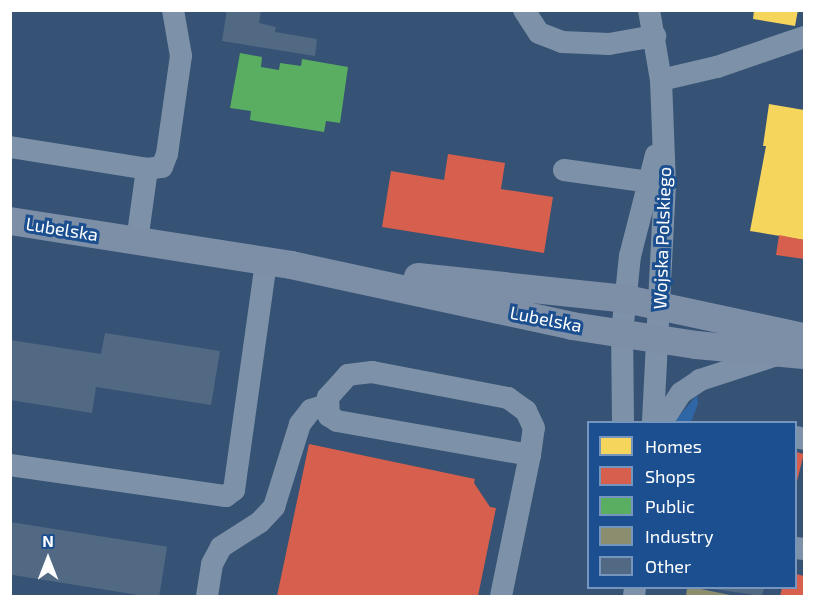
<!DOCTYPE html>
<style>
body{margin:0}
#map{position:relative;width:815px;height:607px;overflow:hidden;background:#365274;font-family:"Exo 2",sans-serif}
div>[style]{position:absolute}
.green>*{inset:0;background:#2f66a5}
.homes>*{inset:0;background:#f6d55c}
.shops>*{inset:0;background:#d6604d;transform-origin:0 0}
.public>*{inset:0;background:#5aae61}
.industry>*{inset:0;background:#8c8c6e}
.building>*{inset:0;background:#526984;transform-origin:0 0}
.minor>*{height:22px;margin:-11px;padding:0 11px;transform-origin:11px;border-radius:11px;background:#7d92a8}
.major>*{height:28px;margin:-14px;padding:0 14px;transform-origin:14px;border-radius:14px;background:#7d8ea7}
span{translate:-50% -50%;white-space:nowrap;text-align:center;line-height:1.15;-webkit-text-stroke:6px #1b4f8f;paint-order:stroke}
.street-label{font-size:18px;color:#fff}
.frame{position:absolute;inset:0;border:12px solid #fff;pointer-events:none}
.legend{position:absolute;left:587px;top:421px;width:210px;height:168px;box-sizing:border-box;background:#1b4f8f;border:2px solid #7695bc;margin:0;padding:8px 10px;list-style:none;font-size:18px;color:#fff}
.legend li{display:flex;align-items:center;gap:12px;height:30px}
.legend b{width:30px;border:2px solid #7695bc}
.north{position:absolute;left:18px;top:529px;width:60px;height:60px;-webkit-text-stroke:4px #1b4f8f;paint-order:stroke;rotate:0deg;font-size:16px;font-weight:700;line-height:24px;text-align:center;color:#fff}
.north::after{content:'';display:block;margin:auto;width:21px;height:27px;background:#fff;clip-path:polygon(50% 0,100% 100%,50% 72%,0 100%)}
</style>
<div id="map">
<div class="green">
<div style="clip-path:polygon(697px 395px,698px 404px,691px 422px,674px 422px)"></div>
</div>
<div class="homes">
<div style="clip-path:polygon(754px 10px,798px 10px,795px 26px,753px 19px)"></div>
<div style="clip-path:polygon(769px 104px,804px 110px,804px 240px,750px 231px,766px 146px,763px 146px)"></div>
</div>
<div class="shops">
<div style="clip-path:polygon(448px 154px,505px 163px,501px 189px,553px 197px,544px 253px,382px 227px,391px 171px,444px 180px)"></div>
<div style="clip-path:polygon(779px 235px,804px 240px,804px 259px,776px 255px)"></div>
<div style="clip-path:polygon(309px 444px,475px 479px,474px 483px,490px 507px,496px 508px,478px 596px,277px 596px)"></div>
<div style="left:796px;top:452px;width:8px;height:77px;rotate:14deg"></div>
<div style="clip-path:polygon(796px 574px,804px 576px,804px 596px,780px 596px,782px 588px,796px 588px)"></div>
</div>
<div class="public">
<div style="clip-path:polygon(240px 53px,262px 57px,261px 67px,279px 70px,280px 63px,301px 66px,302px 59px,348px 67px,340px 123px,326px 121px,324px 132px,250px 120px,251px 111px,230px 108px)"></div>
</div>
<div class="industry">
<div style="clip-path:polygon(687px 588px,696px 588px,735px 596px,686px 596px)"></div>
</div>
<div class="building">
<div style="clip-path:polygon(227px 10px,261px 10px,259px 23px,276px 27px,275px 32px,317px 39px,315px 56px,222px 41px)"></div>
<div style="clip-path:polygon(105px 333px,220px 351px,211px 405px,96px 387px,92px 413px,10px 400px,10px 340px,101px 354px)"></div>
<div style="left:10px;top:522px;width:159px;height:52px;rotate:9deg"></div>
<div style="clip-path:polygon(707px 588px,764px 588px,762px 596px)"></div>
</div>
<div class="minor">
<div style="left:524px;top:10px;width:27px;rotate:57deg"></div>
<div style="left:539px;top:33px;width:25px;rotate:21deg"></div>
<div style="left:562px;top:42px;width:47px;rotate:2.4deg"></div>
<div style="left:609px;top:44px;width:47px;rotate:-9.9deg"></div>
<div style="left:649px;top:10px;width:71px;rotate:80.3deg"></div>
<div style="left:661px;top:80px;width:104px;rotate:87.8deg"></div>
<div style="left:665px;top:184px;width:238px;rotate:92.9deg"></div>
<div style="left:661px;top:80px;width:57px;rotate:-13.1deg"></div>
<div style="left:717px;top:67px;width:92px;rotate:-19deg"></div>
<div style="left:10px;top:147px;width:139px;rotate:9.1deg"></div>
<div style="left:147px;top:169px;width:73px;rotate:97.9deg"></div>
<div style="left:147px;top:169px;width:15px;rotate:-8deg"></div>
<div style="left:162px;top:167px;width:14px;rotate:-69deg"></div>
<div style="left:167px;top:154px;width:99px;rotate:-81.9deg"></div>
<div style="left:181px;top:56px;width:47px;rotate:-99.9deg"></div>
<div style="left:564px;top:170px;width:100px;rotate:8deg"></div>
<div style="left:623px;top:422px;width:89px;rotate:-90.6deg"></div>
<div style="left:622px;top:333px;width:77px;rotate:-84.1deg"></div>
<div style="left:630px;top:256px;width:104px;rotate:-75.6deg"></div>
<div style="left:662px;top:422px;width:35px;rotate:-57deg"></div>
<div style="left:681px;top:393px;width:23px;rotate:-34deg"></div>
<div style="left:700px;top:380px;width:78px;rotate:-18deg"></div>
<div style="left:796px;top:437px;width:8px;rotate:14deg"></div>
<div style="left:10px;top:465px;width:218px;rotate:8.2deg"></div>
<div style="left:226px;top:496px;width:10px;rotate:-37deg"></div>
<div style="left:234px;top:490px;width:231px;rotate:-82deg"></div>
<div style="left:796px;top:548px;width:8px;rotate:7deg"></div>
<div style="left:207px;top:596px;width:32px;rotate:-81deg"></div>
<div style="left:212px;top:564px;width:19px;rotate:-62deg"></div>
<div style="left:221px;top:547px;width:46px;rotate:-32.7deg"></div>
<div style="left:260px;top:522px;width:21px;rotate:-47deg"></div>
<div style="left:274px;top:507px;width:87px;rotate:-72.6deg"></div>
<div style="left:300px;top:424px;width:18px;rotate:-52deg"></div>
<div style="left:311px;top:410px;width:16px;rotate:-18deg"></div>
<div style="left:501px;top:596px;width:144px;rotate:-78.4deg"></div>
<div style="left:530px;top:455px;width:27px;rotate:-82deg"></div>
<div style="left:534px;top:428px;width:19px;rotate:-115deg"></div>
<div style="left:526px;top:411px;width:22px;rotate:-144deg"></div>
<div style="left:508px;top:398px;width:138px;rotate:-169.2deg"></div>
<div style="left:372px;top:372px;width:24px;rotate:173deg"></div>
<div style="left:348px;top:375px;width:30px;rotate:132deg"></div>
<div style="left:328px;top:397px;width:19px;rotate:87deg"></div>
<div style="left:329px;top:416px;width:9px;rotate:32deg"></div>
<div style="left:337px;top:421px;width:196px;rotate:10deg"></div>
<div style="left:634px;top:596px;width:8px;rotate:-83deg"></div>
</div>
<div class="major">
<div style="left:10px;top:221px;width:284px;rotate:8.9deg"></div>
<div style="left:291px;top:265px;width:288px;rotate:12.2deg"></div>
<div style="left:572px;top:326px;width:125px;rotate:8.7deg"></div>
<div style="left:696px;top:345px;width:108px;rotate:5.3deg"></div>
<div style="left:418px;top:277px;width:209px;rotate:6deg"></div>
<div style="left:626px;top:299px;width:182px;rotate:12.1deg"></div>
</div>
<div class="street-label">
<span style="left:62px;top:229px;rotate:9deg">Lubelska</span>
<span style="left:662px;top:238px;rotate:-88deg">Wojska Polskiego</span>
<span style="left:546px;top:319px;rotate:11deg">Lubelska</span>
</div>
<div class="frame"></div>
<ul class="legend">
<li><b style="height:16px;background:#f6d55c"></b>Homes</li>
<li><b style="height:16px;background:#d6604d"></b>Shops</li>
<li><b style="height:16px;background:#5aae61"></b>Public</li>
<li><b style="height:16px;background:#8c8c6e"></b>Industry</li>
<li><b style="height:16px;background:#526984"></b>Other</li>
</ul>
<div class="north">N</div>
</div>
